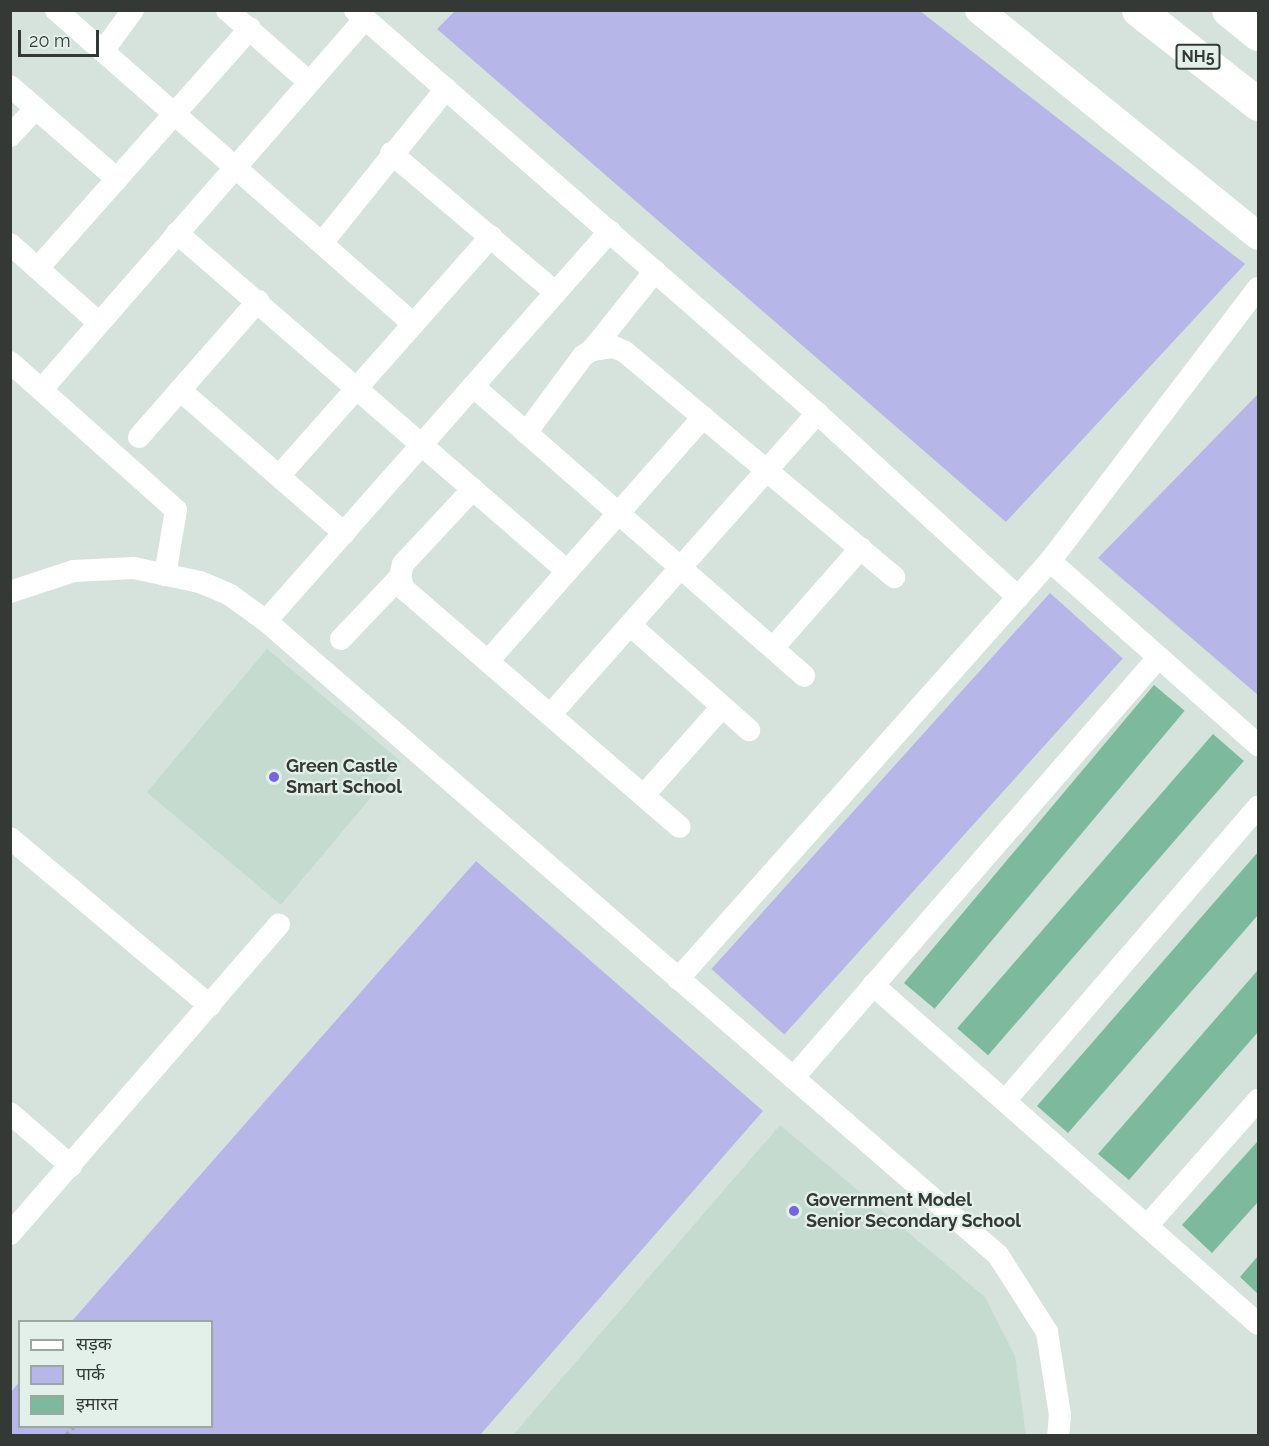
<!DOCTYPE html>
<meta charset="utf-8">
<style>
body{margin:0}
#map{position:relative;width:1269px;height:1446px;overflow:hidden;background:#d5e3dc;font-family:Raleway,"Noto Sans Devanagari",sans-serif}
div>[style]{position:absolute}
.built>*{inset:0;background:#c6dbcf;transform-origin:0 0}
.green>*{inset:0;background:#b7b6e9;transform-origin:0 0}
.building>*{inset:0;background:#7db99c;transform-origin:0 0}
.path>*{height:4px;margin-top:-2px;transform-origin:0;background:repeating-linear-gradient(90deg,#9ca7a1 0 4.5px,transparent 0 9px)}
.minor>*{height:22px;margin:-11px;padding:0 11px;transform-origin:11px;border-radius:11px;background:#fff}
.tertiary>*{height:28px;margin:-14px;padding:0 14px;transform-origin:14px;border-radius:14px;background:#fff}
.trunk>*{height:33px;margin:-16.5px;padding:0 16.5px;transform-origin:16.5px;border-radius:16.5px;background:#fff}
.dots>*{width:16px;height:16px;translate:-50% -50%;box-sizing:border-box;border:3px solid #e3f0e9;border-radius:50%}
span{translate:-50% -50%;white-space:nowrap;text-align:center;line-height:1.15;-webkit-text-stroke:4.5px #e3f0e9;paint-order:stroke}
.shield-label span{padding:2px 4px;background:#e3f0e9;border:2px solid;border-radius:4px;-webkit-text-stroke-width:0}
.shield-label{font-size:16px;color:#343936;font-weight:700}
.poi-label{font-size:18px;color:#343936;font-weight:700}
.left{translate:0 -50%;text-align:left}
.frame{position:absolute;inset:0;border:12px solid #343936;pointer-events:none}
.legend{position:absolute;left:18px;top:1320px;width:195px;height:108px;box-sizing:border-box;background:#e3f0e9;border:2px solid #9da7a1;margin:0;padding:8px 10px;list-style:none;font-size:18px;color:#343936}
.legend li{display:flex;align-items:center;gap:12px;height:30px}
.legend b{width:30px;border:2px solid #9da7a1}
.scale{position:absolute;left:18px;top:30px;width:81px;height:27px;box-sizing:border-box;border:3px solid #343936;border-top:0;padding-left:8px;font-size:18px;line-height:21px;white-space:nowrap;color:#343936;-webkit-text-stroke:4px #e3f0e9;paint-order:stroke}
</style>
<div id="map">
<div class="built">
<div style="left:267px;top:649px;width:175px;height:187px;rotate:40deg"></div>
<div style="clip-path:polygon(780px 1125px,985px 1297px,1015px 1356px,1026px 1435px,513px 1435px)"></div>
</div>
<div class="green">
<div style="clip-path:polygon(455px 11px,920px 11px,1245px 264px,1006px 522px,437px 29px)"></div>
<div style="clip-path:polygon(1258px 394px,1258px 695px,1098px 558px)"></div>
<div style="left:1050px;top:593px;width:98px;height:506px;rotate:42deg"></div>
<div style="clip-path:polygon(476px 861px,763px 1111px,480px 1435px,11px 1435px,11px 1392px,19px 1382px,20px 1426px,212px 1426px,212px 1322px,72px 1321px)"></div>
</div>
<div class="building">
<div style="left:1154px;top:685px;width:40px;height:389px;rotate:40deg"></div>
<div style="left:1213px;top:734px;width:41px;height:390px;rotate:41deg"></div>
<div style="clip-path:polygon(1258px 852px,1258px 915px,1068px 1133px,1037px 1106px)"></div>
<div style="clip-path:polygon(1258px 970px,1258px 1032px,1129px 1180px,1098px 1154px)"></div>
<div style="clip-path:polygon(1258px 1141px,1258px 1202px,1212px 1253px,1182px 1225px)"></div>
<div style="clip-path:polygon(1258px 1256px,1258px 1294px,1240px 1277px)"></div>
</div>
<div class="path">
<div style="left:66px;top:1436px;width:13px;rotate:-51deg"></div>
</div>
<div class="minor">
<div style="left:56px;top:10px;width:476px;rotate:41.3deg"></div>
<div style="left:227px;top:10px;width:109px;rotate:41.3deg"></div>
<div style="left:355px;top:10px;width:613px;rotate:41.1deg"></div>
<div style="left:817px;top:413px;width:273px;rotate:42.5deg"></div>
<div style="left:103px;top:51px;width:51px;rotate:-53.8deg"></div>
<div style="left:10px;top:86px;width:142px;rotate:41deg"></div>
<div style="left:10px;top:136px;width:38px;rotate:-47deg"></div>
<div style="left:391px;top:153px;width:216px;rotate:40.3deg"></div>
<div style="left:177px;top:233px;width:516px;rotate:40.91deg"></div>
<div style="left:322px;top:243px;width:198px;rotate:-51.2deg"></div>
<div style="left:10px;top:244px;width:118px;rotate:41.6deg"></div>
<div style="left:38px;top:268px;width:320px;rotate:-48.5deg"></div>
<div style="left:592px;top:350px;width:101px;rotate:-51.4deg"></div>
<div style="left:10px;top:362px;width:222px;rotate:41.7deg"></div>
<div style="left:176px;top:510px;width:66px;rotate:99.6deg"></div>
<div style="left:473px;top:386px;width:440px;rotate:41.2deg"></div>
<div style="left:42px;top:389px;width:491px;rotate:-48.9deg"></div>
<div style="left:180px;top:390px;width:218px;rotate:41.1deg"></div>
<div style="left:526px;top:433px;width:96px;rotate:-53.5deg"></div>
<div style="left:583px;top:356px;width:11px;rotate:-34deg"></div>
<div style="left:592px;top:350px;width:22px;rotate:-8deg"></div>
<div style="left:614px;top:347px;width:12px;rotate:24deg"></div>
<div style="left:625px;top:352px;width:351px;rotate:39.9deg"></div>
<div style="left:139px;top:437px;width:181px;rotate:-48.8deg"></div>
<div style="left:279px;top:476px;width:320px;rotate:-48.5deg"></div>
<div style="left:473px;top:489px;width:103px;rotate:133deg"></div>
<div style="left:403px;top:564px;width:13px;rotate:103deg"></div>
<div style="left:400px;top:577px;width:13px;rotate:72deg"></div>
<div style="left:404px;top:589px;width:364px;rotate:40.8deg"></div>
<div style="left:1050px;top:561px;width:278px;rotate:41.5deg"></div>
<div style="left:10px;top:592px;width:67px;rotate:-18.2deg"></div>
<div style="left:74px;top:571px;width:60px;rotate:-2.9deg"></div>
<div style="left:134px;top:568px;width:67px;rotate:12deg"></div>
<div style="left:200px;top:582px;width:33px;rotate:23deg"></div>
<div style="left:230px;top:595px;width:44px;rotate:35.8deg"></div>
<div style="left:266px;top:621px;width:968px;rotate:40.9deg"></div>
<div style="left:998px;top:1255px;width:91px;rotate:57.5deg"></div>
<div style="left:1047px;top:1332px;width:84px;rotate:81.1deg"></div>
<div style="left:1060px;top:1415px;width:21px;rotate:95deg"></div>
<div style="left:266px;top:621px;width:520px;rotate:-48.59deg"></div>
<div style="left:630px;top:625px;width:159px;rotate:41.4deg"></div>
<div style="left:341px;top:639px;width:86px;rotate:-46.4deg"></div>
<div style="left:773px;top:648px;width:133px;rotate:-48.7deg"></div>
<div style="left:489px;top:660px;width:324px;rotate:-48.6deg"></div>
<div style="left:551px;top:714px;width:402px;rotate:-48.5deg"></div>
<div style="left:644px;top:795px;width:118px;rotate:-48.4deg"></div>
<div style="left:10px;top:838px;width:261px;rotate:40deg"></div>
<div style="left:678px;top:979px;width:560px;rotate:-48.33deg"></div>
<div style="left:1050px;top:561px;width:343px;rotate:-52.7deg"></div>
<div style="left:873px;top:985px;width:513px;rotate:41.36deg"></div>
<div style="left:793px;top:1078px;width:556px;rotate:-49.01deg"></div>
<div style="left:1005px;top:1101px;width:388px;rotate:-49.3deg"></div>
<div style="left:10px;top:1113px;width:81px;rotate:41deg"></div>
<div style="left:1147px;top:1226px;width:168px;rotate:-48.6deg"></div>
<div style="left:10px;top:1234px;width:410px;rotate:-49deg"></div>
</div>
<div class="tertiary">
<div style="left:979px;top:10px;width:359px;rotate:39deg"></div>
</div>
<div class="trunk">
<div style="left:1138px;top:10px;width:152px;rotate:38.1deg"></div>
<div style="left:1228px;top:10px;width:38px;rotate:39deg"></div>
</div>
<div class="dots">
<div style="left:274px;top:777px;background:#7565df"></div>
<div style="left:794px;top:1211px;background:#7565df"></div>
</div>
<div class="shield-label">
<span style="left:1198px;top:57px">NH5</span>
</div>
<div class="poi-label">
<span class="left" style="left:286px;top:777px">Green Castle<br>Smart School</span>
<span class="left" style="left:806px;top:1211px">Government Model<br>Senior Secondary School</span>
</div>
<div class="frame"></div>
<ul class="legend">
<li><b style="height:8px;background:#fff"></b>सड़क</li>
<li><b style="height:16px;background:#b7b6e9"></b>पार्क</li>
<li><b style="height:16px;background:#7db99c"></b>इमारत</li>
</ul>
<div class="scale">20 m</div>
</div>
